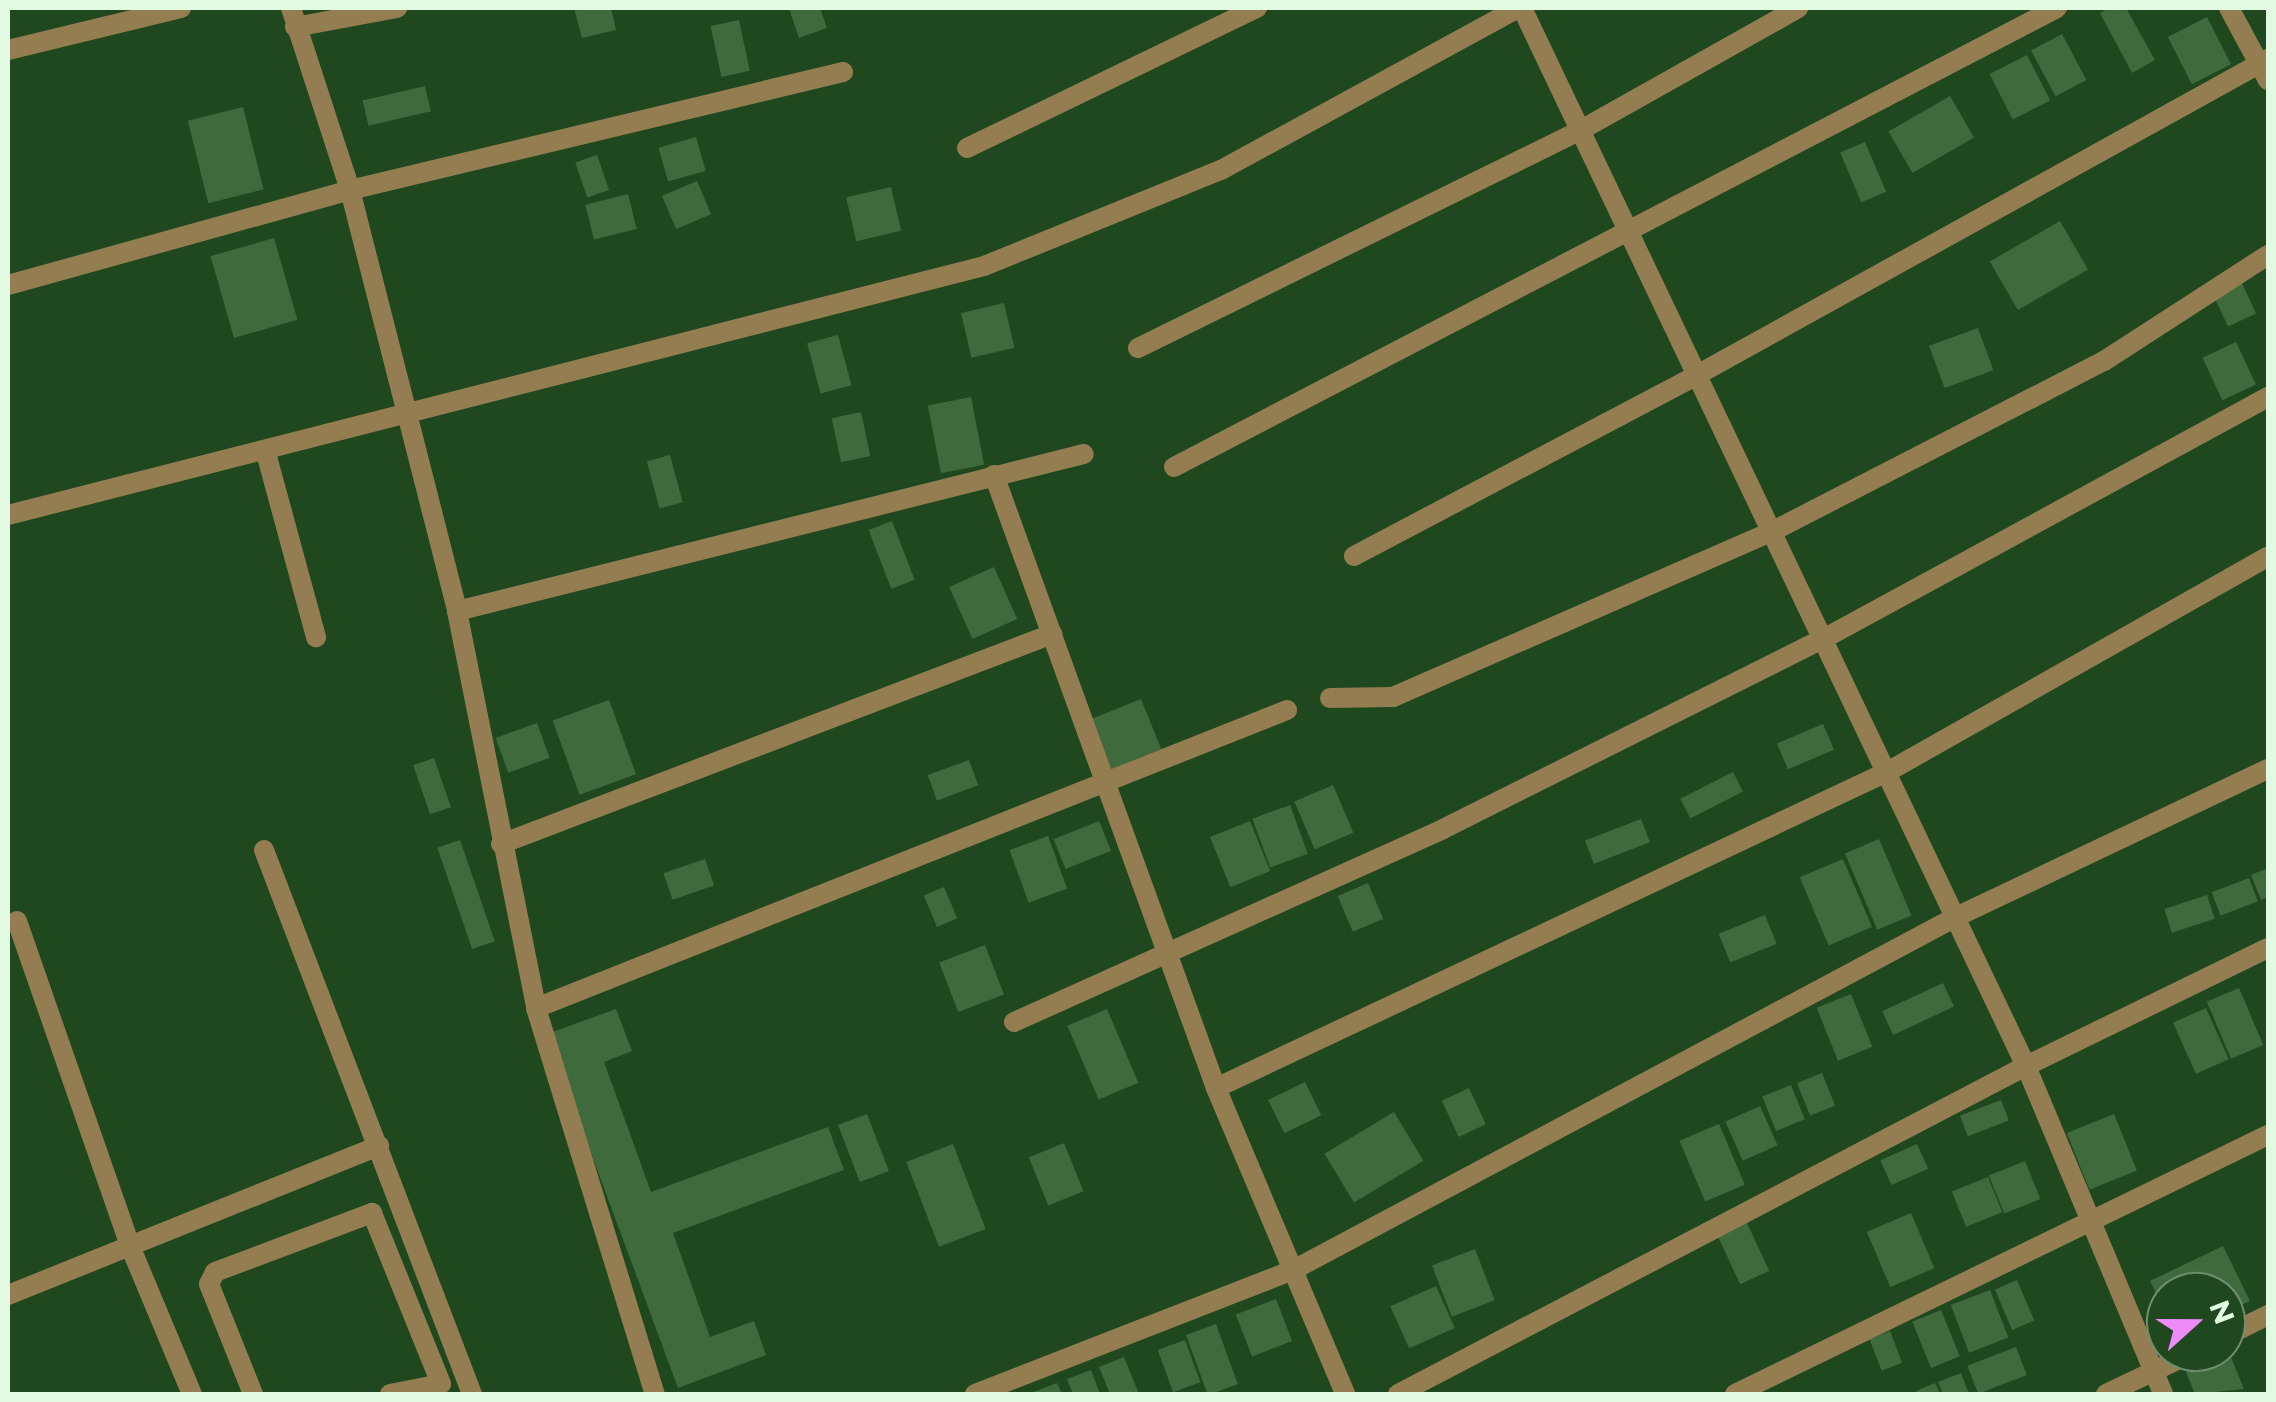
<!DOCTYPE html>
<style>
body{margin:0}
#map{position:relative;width:2276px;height:1402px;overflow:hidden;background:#20481f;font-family:Montserrat,sans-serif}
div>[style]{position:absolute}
.building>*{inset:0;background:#3e6a3c;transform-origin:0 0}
.minor>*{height:20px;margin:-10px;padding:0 10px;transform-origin:10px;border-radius:10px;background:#937d51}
span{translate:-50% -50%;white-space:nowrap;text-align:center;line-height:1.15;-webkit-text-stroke:8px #20481f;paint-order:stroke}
.frame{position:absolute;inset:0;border:10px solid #e3fae2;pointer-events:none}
.north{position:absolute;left:2146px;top:1272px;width:100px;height:100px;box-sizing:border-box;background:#20481f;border:2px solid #6e8f6d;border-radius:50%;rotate:69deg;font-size:28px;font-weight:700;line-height:40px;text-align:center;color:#e3fae2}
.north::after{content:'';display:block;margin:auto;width:35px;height:45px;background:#ed8cf9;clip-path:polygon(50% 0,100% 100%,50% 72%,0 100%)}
</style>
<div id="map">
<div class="building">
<div style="clip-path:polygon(574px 8px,611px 8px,616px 30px,582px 38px)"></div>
<div style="clip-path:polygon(789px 8px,820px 8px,827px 28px,799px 38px)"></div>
<div style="clip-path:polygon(2109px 8px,2126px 8px,2155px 60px,2132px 73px,2100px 13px)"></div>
<div style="left:2207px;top:17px;width:53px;height:44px;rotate:63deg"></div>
<div style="left:739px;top:20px;width:52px;height:29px;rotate:78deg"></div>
<div style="left:2062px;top:34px;width:52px;height:35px;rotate:62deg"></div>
<div style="left:2027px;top:55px;width:51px;height:42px;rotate:63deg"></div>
<div style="left:425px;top:86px;width:26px;height:64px;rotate:77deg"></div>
<div style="left:1950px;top:96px;width:48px;height:71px;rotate:60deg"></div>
<div style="left:243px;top:107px;width:85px;height:57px;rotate:76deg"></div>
<div style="left:696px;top:137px;width:35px;height:39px;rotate:74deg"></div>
<div style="left:1865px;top:142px;width:54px;height:27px;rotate:67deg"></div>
<div style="left:597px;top:155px;width:37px;height:23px;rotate:71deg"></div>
<div style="left:697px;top:181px;width:36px;height:38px;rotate:67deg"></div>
<div style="left:891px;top:187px;width:45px;height:46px;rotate:77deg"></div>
<div style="left:628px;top:194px;width:36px;height:44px;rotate:76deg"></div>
<div style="left:2060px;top:221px;width:56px;height:81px;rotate:60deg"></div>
<div style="left:274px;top:238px;width:85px;height:66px;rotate:74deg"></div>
<div style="left:2240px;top:279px;width:38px;height:31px;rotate:65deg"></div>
<div style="left:1004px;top:303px;width:46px;height:44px;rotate:77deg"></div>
<div style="left:1978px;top:328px;width:45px;height:52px;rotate:70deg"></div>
<div style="left:838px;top:335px;width:52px;height:32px;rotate:75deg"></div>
<div style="left:2236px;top:342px;width:47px;height:37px;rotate:65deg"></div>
<div style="left:971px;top:397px;width:69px;height:44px;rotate:79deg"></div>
<div style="left:861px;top:412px;width:45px;height:30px;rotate:78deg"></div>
<div style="left:670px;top:455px;width:49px;height:24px;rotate:75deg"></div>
<div style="left:892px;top:521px;width:63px;height:25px;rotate:69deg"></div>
<div style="left:994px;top:567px;width:57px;height:49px;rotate:66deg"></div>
<div style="left:1141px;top:699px;width:54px;height:55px;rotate:68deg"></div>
<div style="left:609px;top:700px;width:79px;height:60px;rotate:70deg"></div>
<div style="left:537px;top:723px;width:37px;height:44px;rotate:70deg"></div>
<div style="left:1823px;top:724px;width:28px;height:50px;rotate:67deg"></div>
<div style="left:434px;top:758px;width:52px;height:22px;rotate:71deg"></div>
<div style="left:969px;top:760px;width:27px;height:44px;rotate:70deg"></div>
<div style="left:1733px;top:772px;width:22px;height:59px;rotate:63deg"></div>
<div style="left:1333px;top:785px;width:52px;height:42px;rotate:67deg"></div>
<div style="left:1290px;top:805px;width:52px;height:40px;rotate:70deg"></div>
<div style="left:1641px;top:819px;width:25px;height:60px;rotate:69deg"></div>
<div style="left:1099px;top:821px;width:32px;height:49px;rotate:68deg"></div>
<div style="left:1250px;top:821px;width:54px;height:43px;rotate:68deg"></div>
<div style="left:1048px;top:836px;width:56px;height:41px;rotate:70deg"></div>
<div style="left:1879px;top:839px;width:83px;height:37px;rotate:67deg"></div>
<div style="left:460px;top:840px;width:107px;height:24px;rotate:71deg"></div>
<div style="left:705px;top:859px;width:28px;height:44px;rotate:71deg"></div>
<div style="left:1843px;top:859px;width:74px;height:47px;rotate:67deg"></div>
<div style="clip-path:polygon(2268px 868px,2268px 897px,2261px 900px,2251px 875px)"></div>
<div style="left:2249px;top:878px;width:25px;height:40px;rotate:69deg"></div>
<div style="left:1368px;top:883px;width:39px;height:33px;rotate:67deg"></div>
<div style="left:944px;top:887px;width:34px;height:22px;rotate:67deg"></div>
<div style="left:2207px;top:895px;width:25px;height:45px;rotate:72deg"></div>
<div style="left:1765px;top:915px;width:31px;height:50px;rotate:68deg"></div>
<div style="left:985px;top:945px;width:53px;height:49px;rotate:69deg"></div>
<div style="left:1943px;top:983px;width:26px;height:67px;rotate:65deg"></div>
<div style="left:2239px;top:988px;width:62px;height:35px;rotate:67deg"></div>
<div style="left:1851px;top:994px;width:57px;height:37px;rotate:68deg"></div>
<div style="left:2206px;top:1008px;width:56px;height:36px;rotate:66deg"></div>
<div style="clip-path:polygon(616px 1009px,632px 1051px,604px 1062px,651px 1192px,828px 1127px,844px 1170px,673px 1233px,710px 1337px,754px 1321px,766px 1355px,678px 1388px,547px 1034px)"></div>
<div style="left:1107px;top:1009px;width:80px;height:43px;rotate:67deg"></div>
<div style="left:1822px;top:1073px;width:35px;height:27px;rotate:68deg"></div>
<div style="left:1305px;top:1082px;width:37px;height:41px;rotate:64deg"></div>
<div style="left:1791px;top:1085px;width:37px;height:31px;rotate:68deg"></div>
<div style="left:1469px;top:1088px;width:40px;height:30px;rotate:65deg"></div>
<div style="left:2001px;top:1100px;width:22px;height:44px;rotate:69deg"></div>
<div style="left:1760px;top:1106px;width:43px;height:38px;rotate:66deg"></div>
<div style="left:1394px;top:1112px;width:57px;height:81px;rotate:59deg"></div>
<div style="left:867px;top:1114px;width:61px;height:31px;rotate:69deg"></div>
<div style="left:2114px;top:1114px;width:61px;height:51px;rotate:68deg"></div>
<div style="left:1719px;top:1124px;width:66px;height:43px;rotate:67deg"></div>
<div style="left:1064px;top:1143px;width:52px;height:38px;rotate:68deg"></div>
<div style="left:953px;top:1144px;width:91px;height:50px;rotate:69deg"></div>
<div style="left:1917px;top:1144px;width:27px;height:40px;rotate:66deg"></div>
<div style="left:2025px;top:1161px;width:41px;height:39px;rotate:68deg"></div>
<div style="left:1988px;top:1177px;width:38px;height:39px;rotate:68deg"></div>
<div style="left:1911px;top:1213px;width:60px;height:48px;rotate:67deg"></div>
<div style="left:1746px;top:1221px;width:55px;height:32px;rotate:65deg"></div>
<div style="clip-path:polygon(2223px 1246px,2250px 1301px,2226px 1312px,2226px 1292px,2166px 1292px,2166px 1313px,2150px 1281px)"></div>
<div style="left:1475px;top:1249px;width:55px;height:46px;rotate:69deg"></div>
<div style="left:2017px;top:1280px;width:44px;height:24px;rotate:67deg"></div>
<div style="left:1436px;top:1286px;width:46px;height:50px;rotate:66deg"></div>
<div style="left:1990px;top:1290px;width:51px;height:42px;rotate:69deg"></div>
<div style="left:1276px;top:1299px;width:45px;height:43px;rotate:69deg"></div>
<div style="left:1941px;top:1310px;width:50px;height:31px;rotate:68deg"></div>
<div style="left:1216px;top:1324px;width:64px;height:32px;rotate:70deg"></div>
<div style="left:1890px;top:1331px;width:34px;height:22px;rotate:69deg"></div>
<div style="left:1185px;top:1340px;width:45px;height:29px;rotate:70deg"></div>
<div style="left:2016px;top:1347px;width:30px;height:52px;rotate:69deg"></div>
<div style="clip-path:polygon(2230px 1355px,2244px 1389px,2195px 1394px,2186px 1372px)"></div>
<div style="clip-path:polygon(1124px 1357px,1139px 1394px,1110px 1394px,1099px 1367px)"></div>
<div style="clip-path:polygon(1091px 1370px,1100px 1394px,1073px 1394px,1067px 1379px)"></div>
<div style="clip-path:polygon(1961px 1373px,1969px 1394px,1943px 1394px,1938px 1382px)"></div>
<div style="clip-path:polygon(1057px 1383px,1062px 1394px,1028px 1394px)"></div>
<div style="clip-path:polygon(1935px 1383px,1940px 1394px,1917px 1394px,1916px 1391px)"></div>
</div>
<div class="minor">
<div style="left:291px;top:8px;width:191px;rotate:72deg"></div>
<div style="left:350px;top:190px;width:434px;rotate:75.7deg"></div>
<div style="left:457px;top:611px;width:405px;rotate:78.7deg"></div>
<div style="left:536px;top:1008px;width:404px;rotate:72.9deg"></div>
<div style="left:1522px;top:8px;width:1172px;rotate:64.53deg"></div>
<div style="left:2026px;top:1066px;width:355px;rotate:67.3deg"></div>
<div style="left:2229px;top:8px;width:82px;rotate:61.6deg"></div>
<div style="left:295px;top:27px;width:104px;rotate:-10.6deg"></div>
<div style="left:8px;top:50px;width:178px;rotate:-13.6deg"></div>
<div style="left:967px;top:148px;width:322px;rotate:-25.8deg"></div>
<div style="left:8px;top:285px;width:355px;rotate:-15.5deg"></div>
<div style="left:350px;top:190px;width:507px;rotate:-13.46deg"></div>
<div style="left:1138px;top:348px;width:494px;rotate:-26.2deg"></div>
<div style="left:1581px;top:130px;width:249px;rotate:-29.3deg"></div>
<div style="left:266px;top:453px;width:191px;rotate:74.8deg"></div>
<div style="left:1174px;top:467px;width:995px;rotate:-27.47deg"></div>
<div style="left:994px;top:475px;width:652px;rotate:70.09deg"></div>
<div style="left:1216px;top:1088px;width:332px;rotate:67.1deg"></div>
<div style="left:8px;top:515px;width:1007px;rotate:-14.31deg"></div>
<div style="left:984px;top:266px;width:256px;rotate:-22.1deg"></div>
<div style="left:1221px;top:170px;width:338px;rotate:-28.6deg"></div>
<div style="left:1354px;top:556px;width:388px;rotate:-27.8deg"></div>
<div style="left:1697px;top:375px;width:653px;rotate:-28.96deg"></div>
<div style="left:457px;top:611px;width:646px;rotate:-14.06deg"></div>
<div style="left:1330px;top:698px;width:63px;rotate:-0.9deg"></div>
<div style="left:1393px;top:697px;width:415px;rotate:-23.6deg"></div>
<div style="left:1773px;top:531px;width:372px;rotate:-27.2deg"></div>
<div style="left:2104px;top:361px;width:195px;rotate:-32.9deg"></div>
<div style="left:501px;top:844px;width:590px;rotate:-20.86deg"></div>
<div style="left:264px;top:850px;width:582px;rotate:69.08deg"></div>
<div style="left:17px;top:921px;width:344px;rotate:70.8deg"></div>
<div style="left:130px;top:1246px;width:160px;rotate:67.3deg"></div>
<div style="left:536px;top:1008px;width:808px;rotate:-21.64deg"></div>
<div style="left:1014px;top:1022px;width:470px;rotate:-24.2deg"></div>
<div style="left:1443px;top:829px;width:427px;rotate:-26.6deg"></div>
<div style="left:1825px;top:638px;width:504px;rotate:-28.55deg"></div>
<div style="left:1216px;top:1088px;width:744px;rotate:-25.22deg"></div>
<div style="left:1889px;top:771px;width:435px;rotate:-29.5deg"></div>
<div style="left:8px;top:1295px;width:400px;rotate:-21.9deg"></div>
<div style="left:2226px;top:1336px;width:47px;rotate:-26.6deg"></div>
<div style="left:253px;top:1394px;width:118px;rotate:-111.8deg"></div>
<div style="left:209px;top:1284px;width:13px;rotate:-63deg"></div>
<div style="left:215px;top:1272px;width:168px;rotate:-20.6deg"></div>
<div style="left:372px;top:1213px;width:184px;rotate:68deg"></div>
<div style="left:441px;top:1384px;width:52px;rotate:168.9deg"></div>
<div style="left:975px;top:1394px;width:344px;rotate:-21.3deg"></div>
<div style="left:1295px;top:1269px;width:749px;rotate:-28.04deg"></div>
<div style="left:1956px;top:917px;width:345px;rotate:-25.4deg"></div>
<div style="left:1398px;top:1394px;width:708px;rotate:-27.58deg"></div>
<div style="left:2026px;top:1066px;width:269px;rotate:-26deg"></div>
<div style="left:1735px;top:1394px;width:593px;rotate:-25.92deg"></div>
<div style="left:2106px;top:1394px;width:98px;rotate:-25.5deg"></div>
</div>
<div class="frame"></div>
<div class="north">N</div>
</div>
